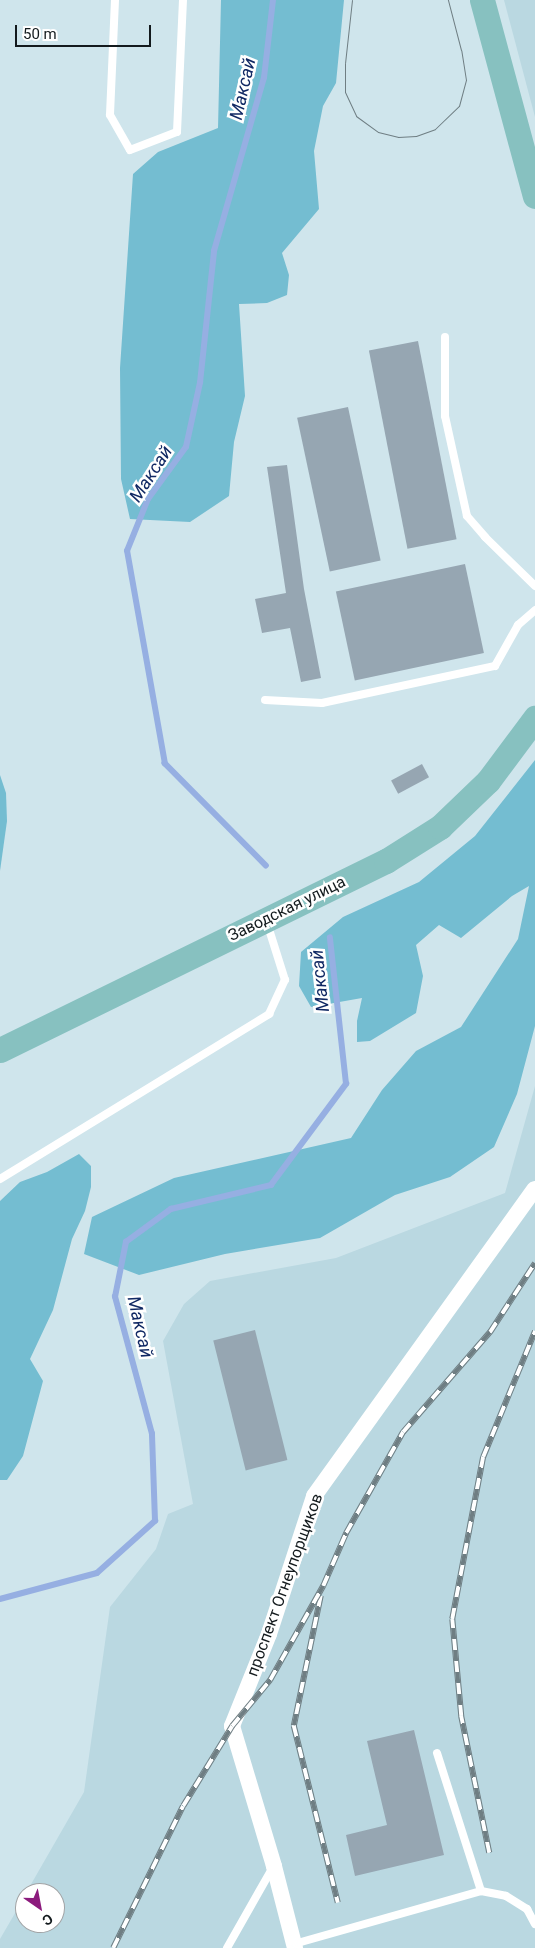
<!DOCTYPE html>
<meta charset="utf-8">
<style>
body{margin:0}
#map{position:relative;width:535px;height:1948px;overflow:hidden;background:#cfe5ec;font-family:Roboto,sans-serif}
div>[style]{position:absolute}
.built>*{inset:0;background:#bad8e1}
.forest>*{inset:0;background:#74bdd1}
.stream>*{height:5.5px;margin:-2.75px;padding:0 2.75px;transform-origin:2.75px;border-radius:2.75px;background:#96afe2}
.building>*{inset:0;background:#96a6b2;transform-origin:0 0}
.service>*{height:8px;margin:-4px;padding:0 4px;transform-origin:4px;border-radius:4px;background:#fff}
.minor>*{height:16px;margin:-8px;padding:0 8px;transform-origin:8px;border-radius:8px;background:#fff}
.primary>*{height:25px;margin:-12.5px;padding:0 12.5px;transform-origin:12.5px;border-radius:12.5px;background:#87c1c0}
.tram>*{height:1px;margin:-0.5px;padding:0 0.5px;transform-origin:0.5px;border-radius:0.5px;background:#6f7e83}
.rail>*{height:5.5px;margin-top:-2.75px;transform-origin:0;background:repeating-linear-gradient(90deg,#fff 0 11px,#6f7e83 0 22px);box-sizing:border-box;border-block:1px solid #6f7e83}
span{translate:-50% -50%;white-space:nowrap;text-align:center;line-height:1.15;-webkit-text-stroke:5px #fff;paint-order:stroke}
.street-label{font-size:16px;color:#131a1d}
.water-label{font-size:18px;color:#112964;font-style:italic}
.north{position:absolute;left:15px;top:1883px;width:50px;height:50px;box-sizing:border-box;background:#fff;border:1px solid #a1a3a5;border-radius:50%;rotate:147deg;font-size:14px;font-weight:700;line-height:20px;text-align:center;color:#131a1d}
.north::after{content:'';display:block;margin:auto;width:18px;height:22px;background:#8c1b7d;clip-path:polygon(50% 0,100% 100%,50% 72%,0 100%)}
.scale{position:absolute;left:15px;top:25px;width:136px;height:22px;box-sizing:border-box;border:2px solid #131a1d;border-top:0;padding-left:6px;font-size:15px;line-height:18px;white-space:nowrap;color:#131a1d;-webkit-text-stroke:4px #fff;paint-order:stroke}
</style>
<div id="map">
<div class="built">
<div style="clip-path:polygon(504px 0,535px 0,535px 117px)"></div>
<div style="clip-path:polygon(535px 1086px,535px 1948px,0 1948px,0 1939px,25px 1896px,25px 1923px,55px 1923px,55px 1893px,26px 1893px,84px 1792px,110px 1607px,156px 1549px,168px 1514px,193px 1504px,163px 1341px,184px 1304px,210px 1281px,336px 1258px,505px 1193px)"></div>
</div>
<div class="forest">
<div style="clip-path:polygon(221px 0,344px 0,336px 83px,323px 106px,314px 151px,319px 209px,282px 253px,289px 275px,287px 295px,267px 303px,239px 304px,245px 396px,234px 442px,229px 496px,190px 522px,130px 519px,121px 479px,120px 368px,133px 174px,158px 152px,218px 128px)"></div>
<div style="clip-path:polygon(535px 760px,535px 1026px,517px 1094px,494px 1147px,450px 1177px,395px 1195px,320px 1238px,225px 1254px,139px 1275px,84px 1254px,92px 1217px,174px 1178px,351px 1138px,382px 1090px,416px 1051px,461px 1027px,518px 939px,529px 886px,512px 896px,461px 938px,439px 925px,416px 945px,423px 976px,416px 1013px,370px 1041px,357px 1042px,357px 1021px,362px 998px,311px 1007px,299px 986px,301px 952px,343px 917px,419px 882px,475px 836px)"></div>
<div style="clip-path:polygon(0 775px,6px 793px,7px 821px,0 871px)"></div>
<div style="clip-path:polygon(79px 1154px,91px 1166px,91px 1187px,85px 1211px,72px 1239px,53px 1310px,30px 1359px,43px 1381px,23px 1456px,7px 1480px,0 1480px,0 1201px,20px 1182px,47px 1172px)"></div>
</div>
<div class="stream">
<div style="left:266px;top:866px;width:144px;rotate:-134.7deg"></div>
<div style="left:165px;top:764px;width:216px;rotate:-100.1deg"></div>
<div style="left:127px;top:551px;width:56px;rotate:-68deg"></div>
<div style="left:148px;top:499px;width:64px;rotate:-53.8deg"></div>
<div style="left:186px;top:447px;width:66px;rotate:-77.7deg"></div>
<div style="left:200px;top:383px;width:133px;rotate:-83.9deg"></div>
<div style="left:214px;top:251px;width:180px;rotate:-73.9deg"></div>
<div style="left:264px;top:78px;width:79px;rotate:-83.4deg"></div>
<div style="left:0;top:1599px;width:100px;rotate:-15deg"></div>
<div style="left:97px;top:1573px;width:78px;rotate:-41.9deg"></div>
<div style="left:155px;top:1521px;width:87px;rotate:-92deg"></div>
<div style="left:152px;top:1434px;width:142px;rotate:-105.1deg"></div>
<div style="left:115px;top:1297px;width:56px;rotate:-78.7deg"></div>
<div style="left:126px;top:1242px;width:56px;rotate:-36.3deg"></div>
<div style="left:171px;top:1209px;width:103px;rotate:-13.5deg"></div>
<div style="left:271px;top:1185px;width:126px;rotate:-53.4deg"></div>
<div style="left:346px;top:1084px;width:147px;rotate:-96.3deg"></div>
</div>
<div class="building">
<div style="left:418px;top:341px;width:202px;height:50px;rotate:79deg"></div>
<div style="left:348px;top:407px;width:157px;height:52px;rotate:78deg"></div>
<div style="clip-path:polygon(287px 465px,304px 589px,321px 678px,301px 682px,290px 628px,262px 633px,255px 599px,286px 593px,267px 467px)"></div>
<div style="left:465px;top:564px;width:91px;height:132px;rotate:78deg"></div>
<div style="left:422px;top:764px;width:15px;height:35px;rotate:62deg"></div>
<div style="left:255px;top:1330px;width:134px;height:43px;rotate:76deg"></div>
<div style="clip-path:polygon(414px 1730px,444px 1855px,355px 1876px,346px 1835px,387px 1825px,367px 1741px)"></div>
</div>
<div class="service">
<div style="left:115px;top:0;width:115px;rotate:92.5deg"></div>
<div style="left:110px;top:115px;width:40px;rotate:60.3deg"></div>
<div style="left:130px;top:150px;width:50px;rotate:-21deg"></div>
<div style="left:177px;top:132px;width:132px;rotate:-87.4deg"></div>
<div style="left:445px;top:337px;width:79px;rotate:90deg"></div>
<div style="left:445px;top:416px;width:102px;rotate:77.6deg"></div>
<div style="left:467px;top:516px;width:28px;rotate:49deg"></div>
<div style="left:485px;top:537px;width:70px;rotate:44.4deg"></div>
<div style="left:265px;top:700px;width:57px;rotate:3deg"></div>
<div style="left:322px;top:703px;width:177px;rotate:-12.1deg"></div>
<div style="left:495px;top:666px;width:47px;rotate:-60.7deg"></div>
<div style="left:518px;top:625px;width:23px;rotate:-41deg"></div>
<div style="left:0;top:1179px;width:316px;rotate:-31.5deg"></div>
<div style="left:269px;top:1014px;width:38px;rotate:-65deg"></div>
<div style="left:285px;top:980px;width:60px;rotate:-107.5deg"></div>
<div style="left:437px;top:1753px;width:145px;rotate:72.3deg"></div>
<div style="left:294px;top:1944px;width:194px;rotate:-15.8deg"></div>
<div style="left:481px;top:1891px;width:25px;rotate:11deg"></div>
<div style="left:506px;top:1896px;width:25px;rotate:32deg"></div>
<div style="left:527px;top:1909px;width:17px;rotate:62deg"></div>
<div style="left:227px;top:1948px;width:93px;rotate:-60.4deg"></div>
</div>
<div class="minor">
<div style="left:295px;top:1948px;width:85px;rotate:-104.4deg"></div>
<div style="left:274px;top:1866px;width:146px;rotate:-106.7deg"></div>
<div style="left:232px;top:1726px;width:99px;rotate:-68.1deg"></div>
<div style="left:269px;top:1634px;width:145px;rotate:-71.9deg"></div>
<div style="left:314px;top:1496px;width:378px;rotate:-54.3deg"></div>
</div>
<div class="primary">
<div style="left:482px;top:0;width:203px;rotate:74.9deg"></div>
<div style="left:0;top:1050px;width:430px;rotate:-26.1deg"></div>
<div style="left:386px;top:861px;width:64px;rotate:-32.2deg"></div>
<div style="left:440px;top:827px;width:66px;rotate:-43.8deg"></div>
<div style="left:488px;top:781px;width:79px;rotate:-53.3deg"></div>
</div>
<div class="tram">
<div style="left:352px;top:0;width:63px;rotate:96.3deg"></div>
<div style="left:345px;top:63px;width:29px;rotate:90deg"></div>
<div style="left:345px;top:92px;width:26px;rotate:65deg"></div>
<div style="left:356px;top:116px;width:27px;rotate:36deg"></div>
<div style="left:378px;top:132px;width:21px;rotate:14deg"></div>
<div style="left:398px;top:137px;width:18px;rotate:-3deg"></div>
<div style="left:416px;top:136px;width:20px;rotate:-20deg"></div>
<div style="left:435px;top:129px;width:33px;rotate:-44deg"></div>
<div style="left:459px;top:106px;width:27px;rotate:-75deg"></div>
<div style="left:466px;top:80px;width:30px;rotate:-99deg"></div>
<div style="left:461px;top:50px;width:52px;rotate:-104.6deg"></div>
</div>
<div class="rail">
<div style="left:321px;top:1596px;width:133px;rotate:101.7deg"></div>
<div style="left:294px;top:1726px;width:182px;rotate:76deg"></div>
<div style="left:489px;top:1853px;width:140px;rotate:-101.6deg"></div>
<div style="left:461px;top:1716px;width:97px;rotate:-95.3deg"></div>
<div style="left:452px;top:1619px;width:165px;rotate:-79.2deg"></div>
<div style="left:483px;top:1457px;width:136px;rotate:-67.6deg"></div>
<div style="left:113px;top:1948px;width:158px;rotate:-63.8deg"></div>
<div style="left:183px;top:1806px;width:94px;rotate:-58.5deg"></div>
<div style="left:232px;top:1726px;width:60px;rotate:-50.4deg"></div>
<div style="left:270px;top:1680px;width:108px;rotate:-60.6deg"></div>
<div style="left:323px;top:1586px;width:58px;rotate:-66.5deg"></div>
<div style="left:346px;top:1533px;width:116px;rotate:-60.6deg"></div>
<div style="left:403px;top:1432px;width:133px;rotate:-49deg"></div>
<div style="left:490px;top:1332px;width:82px;rotate:-56.9deg"></div>
</div>
<div class="street-label">
<span style="left:287px;top:909px;rotate:-26deg">Заводская улица</span>
<span style="left:285px;top:1585px;rotate:-70deg">проспект Огнеупорщиков</span>
</div>
<div class="water-label">
<span style="left:243px;top:89px;rotate:-77deg">Максай</span>
<span style="left:151px;top:474px;rotate:-57deg">Максай</span>
<span style="left:320px;top:981px;rotate:-96deg">Максай</span>
<span style="left:140px;top:1327px;rotate:77deg">Максай</span>
</div>
<div class="north">С</div>
<div class="scale">50 m</div>
</div>
